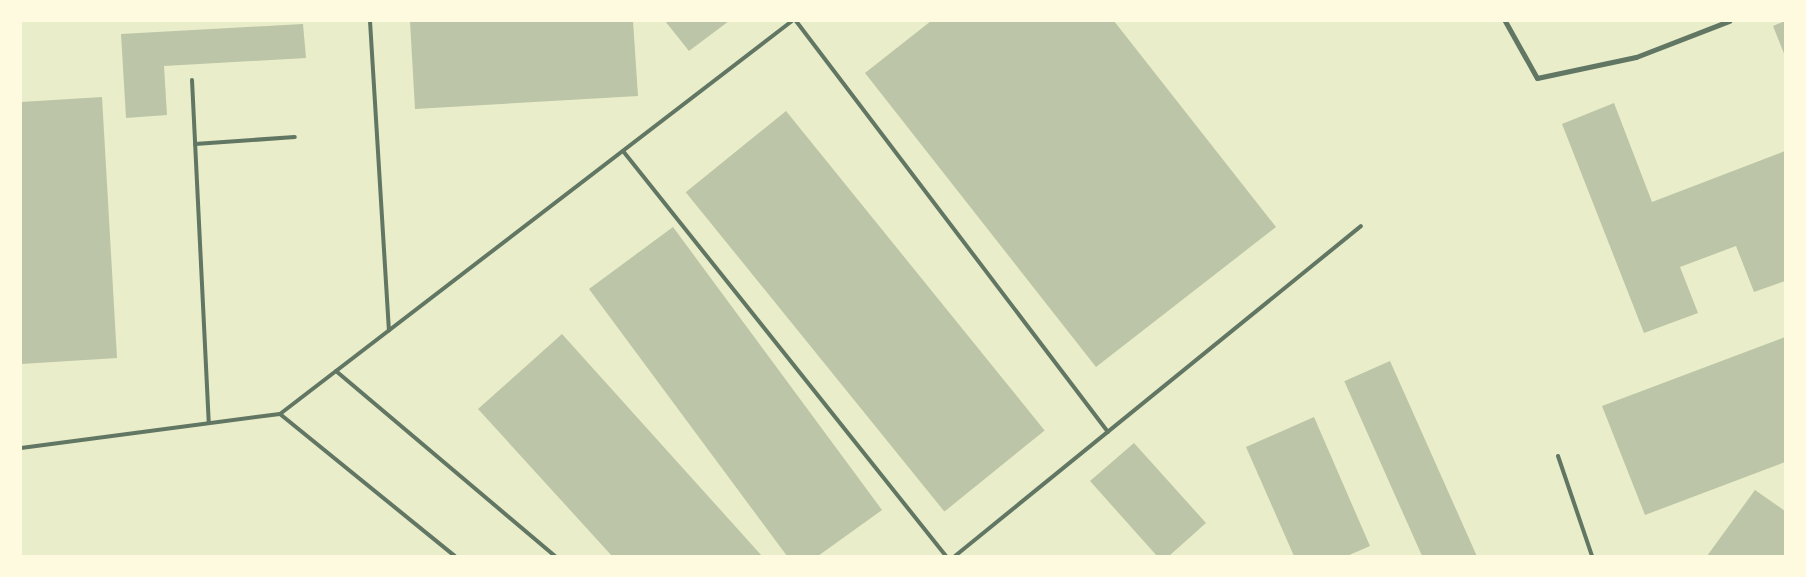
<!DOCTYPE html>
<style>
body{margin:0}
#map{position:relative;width:1806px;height:577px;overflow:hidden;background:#e9edc9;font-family:"Noto Sans",sans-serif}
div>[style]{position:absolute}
.building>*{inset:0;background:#bcc5a7;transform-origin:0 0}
.service>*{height:4px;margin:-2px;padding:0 2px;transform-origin:2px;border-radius:2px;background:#617663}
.minor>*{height:5px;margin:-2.5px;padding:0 2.5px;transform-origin:2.5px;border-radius:2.5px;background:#617663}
span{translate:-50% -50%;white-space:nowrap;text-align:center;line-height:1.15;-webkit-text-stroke:4px #fefae0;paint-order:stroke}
.frame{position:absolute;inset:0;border:22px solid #fefae0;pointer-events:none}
</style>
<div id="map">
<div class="building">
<div style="clip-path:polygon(410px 21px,633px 21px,638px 96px,415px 109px)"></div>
<div style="clip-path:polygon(665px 21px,729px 21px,689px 51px)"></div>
<div style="clip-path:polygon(931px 21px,1114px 21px,1276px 227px,1096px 367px,865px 73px)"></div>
<div style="clip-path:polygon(1785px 21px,1785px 56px,1773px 26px)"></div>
<div style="clip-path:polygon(303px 24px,306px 58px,164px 66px,167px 115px,126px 118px,121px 34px)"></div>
<div style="clip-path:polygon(102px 97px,117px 358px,21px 364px,21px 102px)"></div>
<div style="clip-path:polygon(1614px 103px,1652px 202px,1785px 151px,1785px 281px,1754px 292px,1736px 246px,1680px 267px,1698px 313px,1644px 333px,1562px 124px)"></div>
<div style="left:786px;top:111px;width:411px;height:129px;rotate:51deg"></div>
<div style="clip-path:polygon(673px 227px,882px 510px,818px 556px,787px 556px,589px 289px)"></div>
<div style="clip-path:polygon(562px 334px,762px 556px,612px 556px,478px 409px)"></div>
<div style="clip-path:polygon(1785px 337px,1785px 462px,1645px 515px,1602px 406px)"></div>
<div style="left:1390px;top:361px;width:214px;height:50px;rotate:66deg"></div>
<div style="clip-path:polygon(1314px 417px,1370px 546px,1347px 556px,1294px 556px,1246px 447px)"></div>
<div style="clip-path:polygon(1134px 443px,1206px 523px,1169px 556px,1157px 556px,1090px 481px)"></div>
<div style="clip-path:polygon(1755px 490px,1785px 511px,1785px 556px,1707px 556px)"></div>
</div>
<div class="service">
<div style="left:370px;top:21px;width:310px;rotate:86.5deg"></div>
<div style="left:796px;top:21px;width:516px;rotate:52.8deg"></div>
<div style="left:192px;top:80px;width:343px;rotate:87.2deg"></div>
<div style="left:195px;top:144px;width:100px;rotate:-4deg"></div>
<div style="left:623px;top:151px;width:518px;rotate:51.43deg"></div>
<div style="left:336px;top:371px;width:287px;rotate:40.2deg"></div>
<div style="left:280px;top:414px;width:225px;rotate:39.1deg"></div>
<div style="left:21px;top:448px;width:261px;rotate:-7.5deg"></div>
<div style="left:280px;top:414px;width:645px;rotate:-37.51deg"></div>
<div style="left:1558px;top:456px;width:106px;rotate:71.2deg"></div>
<div style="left:955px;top:556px;width:523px;rotate:-39.1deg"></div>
</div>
<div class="minor">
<div style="left:1505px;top:21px;width:65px;rotate:60.7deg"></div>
<div style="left:1537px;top:78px;width:101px;rotate:-12deg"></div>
<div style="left:1636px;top:57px;width:100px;rotate:-21.2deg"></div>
</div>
<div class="frame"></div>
</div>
